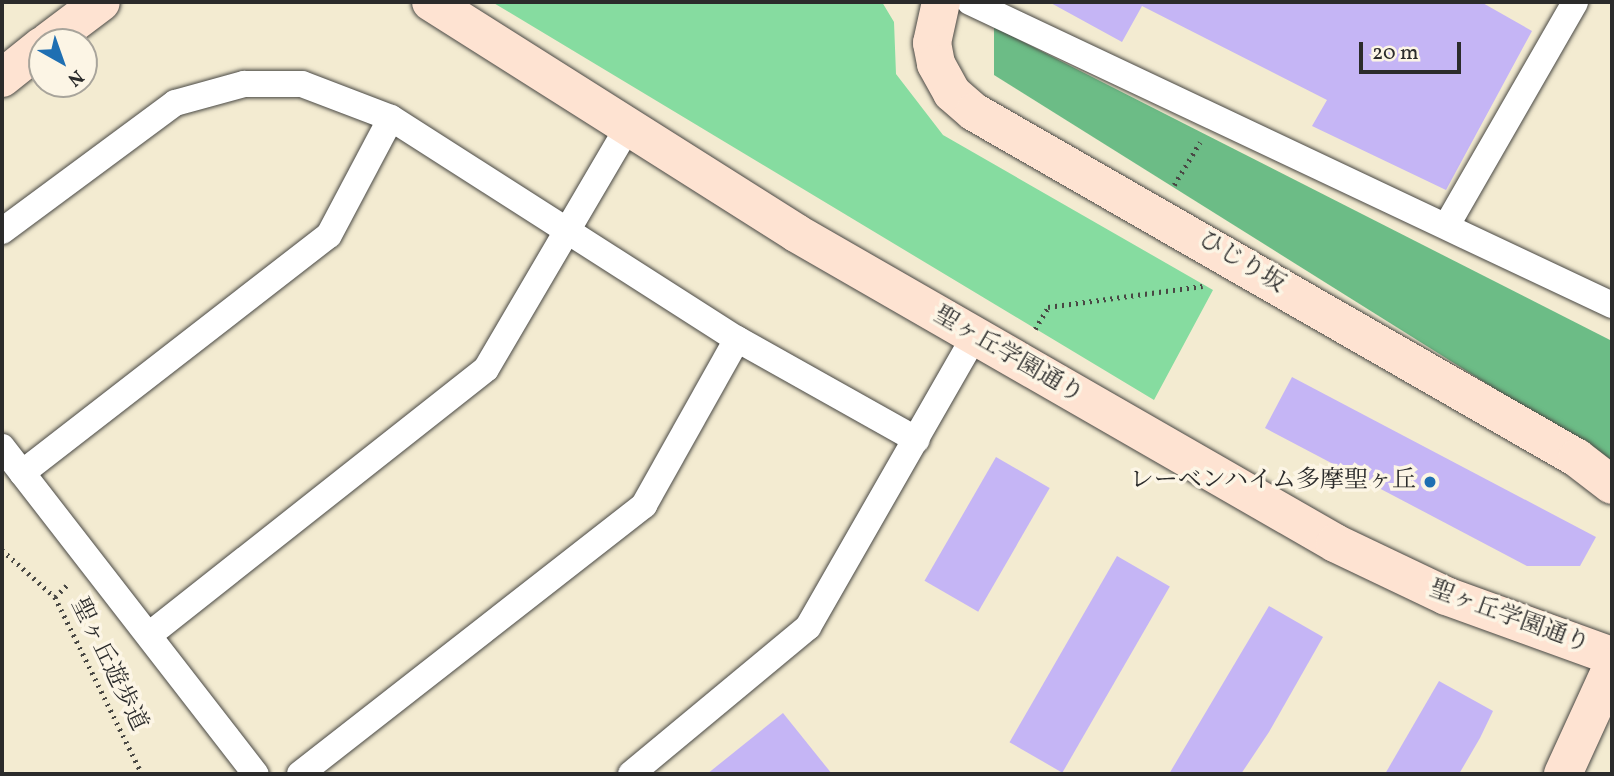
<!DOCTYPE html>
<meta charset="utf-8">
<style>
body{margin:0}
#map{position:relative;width:1614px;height:776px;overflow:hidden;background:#f3ebd1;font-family:Vollkorn,"Noto Serif JP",serif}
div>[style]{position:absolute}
.green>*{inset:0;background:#86dca0}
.forest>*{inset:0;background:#6cbc86}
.building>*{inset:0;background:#c5b5f5;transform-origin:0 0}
.path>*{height:4.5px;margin-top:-2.25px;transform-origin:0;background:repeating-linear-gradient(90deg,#494844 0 2px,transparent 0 7px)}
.roads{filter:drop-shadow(0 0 2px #494844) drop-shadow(0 0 2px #494844)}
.street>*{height:26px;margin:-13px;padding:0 13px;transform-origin:13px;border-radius:13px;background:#fff}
.secondary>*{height:38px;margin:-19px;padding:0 19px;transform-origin:19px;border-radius:19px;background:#fee3d2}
.dots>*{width:19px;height:19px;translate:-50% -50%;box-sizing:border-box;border:4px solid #fcf5e5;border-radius:50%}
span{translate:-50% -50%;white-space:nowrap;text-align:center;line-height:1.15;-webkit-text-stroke:7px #fcf5e5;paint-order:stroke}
.street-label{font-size:24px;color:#2b2b2b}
.poi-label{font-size:24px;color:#2b2b2b}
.right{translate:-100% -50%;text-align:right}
.frame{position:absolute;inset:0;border:4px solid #2b2b2b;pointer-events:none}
.north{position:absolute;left:28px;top:28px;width:70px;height:70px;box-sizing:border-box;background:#fcf5e5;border:2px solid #a8a49b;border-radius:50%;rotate:140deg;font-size:19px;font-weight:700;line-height:28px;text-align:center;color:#2b2b2b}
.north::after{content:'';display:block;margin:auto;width:24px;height:32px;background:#1f6fb2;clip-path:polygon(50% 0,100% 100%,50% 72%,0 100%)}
.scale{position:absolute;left:1359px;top:42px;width:102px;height:32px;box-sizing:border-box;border:4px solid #2b2b2b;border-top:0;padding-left:9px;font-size:21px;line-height:24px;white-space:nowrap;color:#2b2b2b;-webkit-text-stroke:5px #fcf5e5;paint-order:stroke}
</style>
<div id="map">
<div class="green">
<div style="clip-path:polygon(492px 2px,882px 2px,894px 22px,896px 74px,943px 135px,1213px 290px,1154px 400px)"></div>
</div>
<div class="forest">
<div style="clip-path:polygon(994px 27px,1612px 341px,1612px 462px,994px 75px)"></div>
</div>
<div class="building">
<div style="clip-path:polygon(1049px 2px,1481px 2px,1532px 31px,1446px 190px,1312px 126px,1327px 100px,1142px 6px,1122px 42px)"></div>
<div style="clip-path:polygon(1292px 377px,1596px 537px,1580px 566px,1527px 566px,1265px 428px)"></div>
<div style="left:996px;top:457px;width:62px;height:143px;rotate:30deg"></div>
<div style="left:1117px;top:556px;width:61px;height:215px;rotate:30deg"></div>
<div style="clip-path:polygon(1269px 606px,1323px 637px,1269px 732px,1241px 774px,1169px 774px)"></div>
<div style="clip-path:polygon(1439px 681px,1493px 711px,1480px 738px,1459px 774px,1385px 774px)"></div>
<div style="clip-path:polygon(783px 713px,832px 774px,707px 774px)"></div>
</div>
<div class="path">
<div style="left:1174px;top:185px;width:50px;rotate:-58.8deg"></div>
<div style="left:1035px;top:329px;width:26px;rotate:-59deg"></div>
<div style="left:1048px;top:307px;width:156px;rotate:-7.7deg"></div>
<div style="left:2px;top:550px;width:71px;rotate:41.6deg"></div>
<div style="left:55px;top:597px;width:197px;rotate:63.8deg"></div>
<div style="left:55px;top:597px;width:20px;rotate:-45deg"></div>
</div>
<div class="roads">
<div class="street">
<div style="left:970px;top:2px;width:710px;rotate:25.27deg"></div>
<div style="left:1447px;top:225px;width:257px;rotate:-60.1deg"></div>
<div style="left:2px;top:231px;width:215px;rotate:-36.5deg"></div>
<div style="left:175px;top:103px;width:72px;rotate:-15.4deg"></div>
<div style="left:244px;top:84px;width:58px"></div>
<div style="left:302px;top:84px;width:95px;rotate:20.9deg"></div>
<div style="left:391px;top:118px;width:411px;rotate:32.6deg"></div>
<div style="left:737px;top:339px;width:206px;rotate:29.3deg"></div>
<div style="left:2px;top:447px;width:414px;rotate:52.2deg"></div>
<div style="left:22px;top:473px;width:388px;rotate:-37.8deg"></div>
<div style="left:329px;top:235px;width:132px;rotate:-62.1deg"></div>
<div style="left:149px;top:635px;width:429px;rotate:-38.3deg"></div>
<div style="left:486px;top:369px;width:281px;rotate:-59.6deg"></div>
<div style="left:300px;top:774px;width:437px;rotate:-38deg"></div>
<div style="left:644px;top:505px;width:190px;rotate:-60.7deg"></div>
<div style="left:631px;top:774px;width:230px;rotate:-39.7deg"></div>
<div style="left:808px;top:627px;width:334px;rotate:-60.2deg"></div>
</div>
<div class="secondary">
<div style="left:431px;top:2px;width:432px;rotate:32.3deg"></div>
<div style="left:796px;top:233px;width:622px;rotate:29.9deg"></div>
<div style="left:1335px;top:543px;width:123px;rotate:25.5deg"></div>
<div style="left:1446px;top:596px;width:177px;rotate:19.9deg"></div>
<div style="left:941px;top:2px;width:42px;rotate:102.4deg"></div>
<div style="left:932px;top:43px;width:21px;rotate:79deg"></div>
<div style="left:936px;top:64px;width:33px;rotate:61deg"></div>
<div style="left:952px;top:93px;width:29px;rotate:41deg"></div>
<div style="left:974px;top:112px;width:695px;rotate:29.85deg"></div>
<div style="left:1577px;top:458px;width:44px;rotate:37.6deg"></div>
<div style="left:48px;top:42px;width:66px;rotate:-37deg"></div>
<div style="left:2px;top:78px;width:51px;rotate:-38.7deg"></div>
<div style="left:1563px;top:774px;width:118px;rotate:-65.4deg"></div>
</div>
</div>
<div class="dots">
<div style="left:1430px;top:482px;background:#1f6fb2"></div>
</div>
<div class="street-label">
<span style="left:1241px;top:263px;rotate:31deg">ひじり坂</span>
<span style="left:1008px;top:356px;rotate:30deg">聖ヶ丘学園通り</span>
<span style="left:1509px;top:618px;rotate:20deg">聖ヶ丘学園通り</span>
<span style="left:108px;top:665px;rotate:64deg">聖ヶ丘遊歩道</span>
</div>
<div class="poi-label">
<span class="right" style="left:1416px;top:482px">レーベンハイム多摩聖ヶ丘</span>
</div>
<div class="frame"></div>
<div class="north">N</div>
<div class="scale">20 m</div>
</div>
